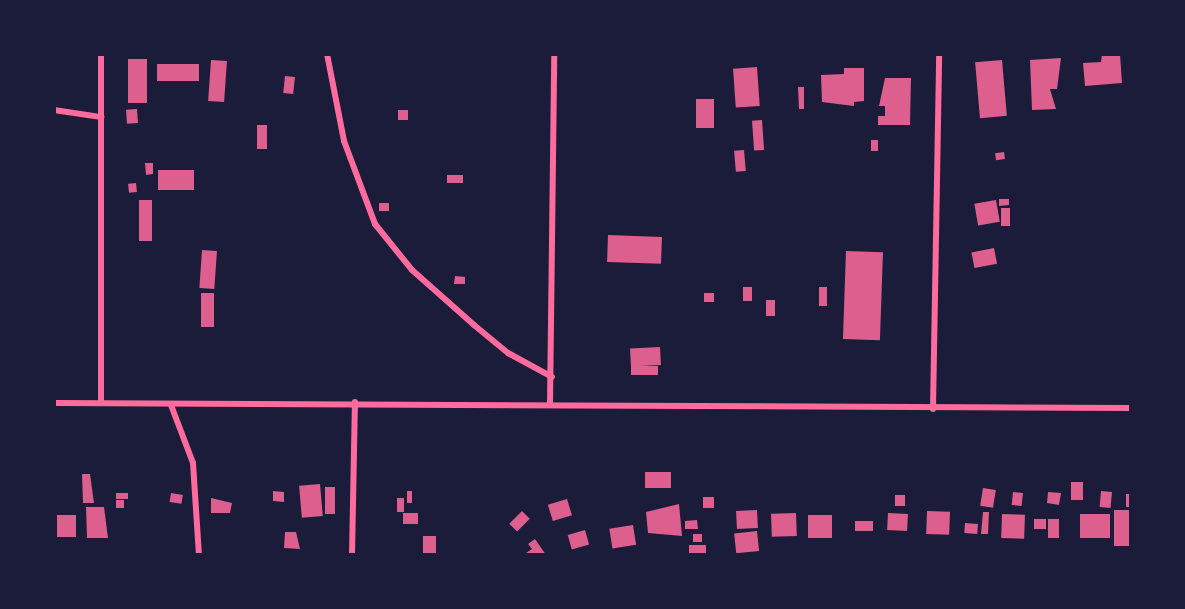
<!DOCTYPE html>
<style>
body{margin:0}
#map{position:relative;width:1185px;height:609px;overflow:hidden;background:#1b1b3a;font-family:Poppins,sans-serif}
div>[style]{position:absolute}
.building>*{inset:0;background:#dd5f8e;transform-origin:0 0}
.minor>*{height:6px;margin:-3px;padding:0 3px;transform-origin:3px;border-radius:3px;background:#ff6b9d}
span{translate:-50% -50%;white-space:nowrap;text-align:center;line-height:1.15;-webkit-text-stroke:5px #1b1b3a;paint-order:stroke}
.frame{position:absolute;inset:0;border:56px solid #1b1b3a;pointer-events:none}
</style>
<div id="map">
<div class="building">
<div style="clip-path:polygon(1102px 54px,1120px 54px,1122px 83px,1085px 86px,1083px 63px,1101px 62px)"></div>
<div style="clip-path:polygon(1061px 58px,1057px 89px,1050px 89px,1056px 109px,1032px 110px,1030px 60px)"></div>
<div style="left:128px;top:59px;width:19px;height:44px"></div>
<div style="left:211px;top:60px;width:16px;height:41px;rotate:4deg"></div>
<div style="left:1002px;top:60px;width:56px;height:27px;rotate:85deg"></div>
<div style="left:157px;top:64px;width:42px;height:17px"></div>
<div style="left:757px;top:67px;width:39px;height:24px;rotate:86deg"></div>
<div style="clip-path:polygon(844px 68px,864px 68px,864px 101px,854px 102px,854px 106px,822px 102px,821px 75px,844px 74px)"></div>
<div style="left:285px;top:76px;width:10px;height:17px;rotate:6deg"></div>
<div style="clip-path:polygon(885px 78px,911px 78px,910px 125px,878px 125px,878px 116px,885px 116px,885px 106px,879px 106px)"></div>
<div style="clip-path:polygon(798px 87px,804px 87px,804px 109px,799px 109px)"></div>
<div style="left:696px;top:99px;width:18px;height:29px"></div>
<div style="left:137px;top:109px;width:14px;height:11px;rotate:86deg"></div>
<div style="left:398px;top:110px;width:10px;height:10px"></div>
<div style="left:762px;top:120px;width:30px;height:10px;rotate:86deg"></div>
<div style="left:257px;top:125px;width:10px;height:24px"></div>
<div style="left:871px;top:140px;width:7px;height:11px"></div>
<div style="left:744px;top:150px;width:21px;height:10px;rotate:85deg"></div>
<div style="left:1004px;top:152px;width:7px;height:9px;rotate:82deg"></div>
<div style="clip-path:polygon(145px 163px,153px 163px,153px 174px,146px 175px)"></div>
<div style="left:158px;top:170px;width:36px;height:20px"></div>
<div style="left:447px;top:175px;width:16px;height:8px"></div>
<div style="left:136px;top:183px;width:9px;height:8px;rotate:84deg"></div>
<div style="clip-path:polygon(999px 199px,1009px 199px,1009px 205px,999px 206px)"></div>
<div style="left:139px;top:200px;width:13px;height:41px"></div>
<div style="left:996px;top:200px;width:22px;height:22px;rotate:80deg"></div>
<div style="left:379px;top:203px;width:10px;height:8px"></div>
<div style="left:1001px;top:208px;width:9px;height:18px"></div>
<div style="left:608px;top:235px;width:54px;height:27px;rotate:2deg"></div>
<div style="left:994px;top:248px;width:16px;height:23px;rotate:79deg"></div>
<div style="left:202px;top:250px;width:15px;height:38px;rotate:4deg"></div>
<div style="left:846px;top:251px;width:37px;height:88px;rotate:2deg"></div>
<div style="clip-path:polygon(455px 276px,465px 277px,465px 284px,454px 284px)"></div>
<div style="left:743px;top:287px;width:9px;height:14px"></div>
<div style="left:819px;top:287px;width:8px;height:19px"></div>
<div style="left:201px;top:293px;width:13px;height:34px"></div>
<div style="left:704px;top:293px;width:10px;height:9px"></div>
<div style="left:766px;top:300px;width:9px;height:16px"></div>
<div style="left:660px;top:347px;width:18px;height:30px;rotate:87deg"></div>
<div style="left:658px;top:366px;width:9px;height:27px;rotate:90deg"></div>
<div style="left:645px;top:472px;width:26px;height:16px"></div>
<div style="clip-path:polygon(82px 474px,90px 474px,94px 503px,83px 503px)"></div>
<div style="left:1071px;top:482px;width:12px;height:18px"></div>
<div style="left:320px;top:484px;width:32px;height:21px;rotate:85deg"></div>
<div style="left:325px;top:487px;width:10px;height:27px"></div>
<div style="left:983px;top:488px;width:13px;height:18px;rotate:9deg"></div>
<div style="clip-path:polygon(273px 491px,284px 492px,284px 502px,273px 501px)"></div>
<div style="left:407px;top:491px;width:5px;height:12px"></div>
<div style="left:1101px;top:491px;width:11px;height:16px;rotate:5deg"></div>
<div style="left:1013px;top:492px;width:10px;height:13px;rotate:6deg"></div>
<div style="clip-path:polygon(1048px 492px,1061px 493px,1059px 505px,1047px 503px)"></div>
<div style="left:116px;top:493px;width:12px;height:6px"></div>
<div style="left:171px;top:493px;width:12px;height:9px;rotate:9deg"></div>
<div style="left:1126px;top:494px;width:5px;height:13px"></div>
<div style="left:895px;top:495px;width:10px;height:11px"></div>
<div style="left:703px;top:497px;width:11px;height:11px"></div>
<div style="clip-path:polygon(211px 498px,232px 503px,230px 513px,211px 513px)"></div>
<div style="left:397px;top:498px;width:7px;height:14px"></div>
<div style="left:567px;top:499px;width:17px;height:20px;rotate:73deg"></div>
<div style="left:116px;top:500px;width:8px;height:8px"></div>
<div style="clip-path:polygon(679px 504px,682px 536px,648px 533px,646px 512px)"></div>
<div style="clip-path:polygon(86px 507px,104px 507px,108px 538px,87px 538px)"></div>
<div style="left:757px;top:510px;width:18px;height:21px;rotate:87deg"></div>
<div style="left:1131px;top:510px;width:36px;height:17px;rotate:90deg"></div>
<div style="left:522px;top:511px;width:11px;height:18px;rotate:45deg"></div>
<div style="left:927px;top:511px;width:23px;height:23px;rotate:2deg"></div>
<div style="clip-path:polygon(983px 512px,989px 512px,988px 534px,981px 534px)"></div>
<div style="left:403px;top:513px;width:15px;height:11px"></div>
<div style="left:796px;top:513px;width:23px;height:25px;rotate:88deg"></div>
<div style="left:888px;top:513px;width:20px;height:17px;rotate:3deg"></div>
<div style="left:1002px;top:514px;width:23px;height:24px;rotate:2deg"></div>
<div style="left:1080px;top:514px;width:30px;height:24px"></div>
<div style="left:57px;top:515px;width:19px;height:22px"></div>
<div style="left:808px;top:515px;width:24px;height:23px"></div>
<div style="left:1034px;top:519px;width:12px;height:10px"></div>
<div style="left:1048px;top:519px;width:11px;height:19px"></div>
<div style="clip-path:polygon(697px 520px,698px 529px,685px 529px,685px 521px)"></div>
<div style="left:873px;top:521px;width:10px;height:18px;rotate:90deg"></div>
<div style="left:965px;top:523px;width:13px;height:10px;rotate:4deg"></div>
<div style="left:633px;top:525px;width:20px;height:24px;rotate:81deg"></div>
<div style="left:585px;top:530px;width:15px;height:18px;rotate:74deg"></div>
<div style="left:757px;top:531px;width:20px;height:23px;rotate:84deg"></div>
<div style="clip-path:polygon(285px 532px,296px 532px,300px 549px,284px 548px)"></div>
<div style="left:693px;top:534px;width:9px;height:8px"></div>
<div style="left:423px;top:536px;width:13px;height:19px"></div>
<div style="clip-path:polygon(535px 539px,546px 555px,523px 555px,532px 549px,528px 544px)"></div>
<div style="left:689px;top:545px;width:17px;height:10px"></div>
</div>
<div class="minor">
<div style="left:101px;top:54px;width:349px;rotate:90deg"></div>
<div style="left:327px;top:54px;width:89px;rotate:78.9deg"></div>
<div style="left:344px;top:141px;width:89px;rotate:69.5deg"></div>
<div style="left:375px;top:224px;width:59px;rotate:51.2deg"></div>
<div style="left:412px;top:270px;width:83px;rotate:41.6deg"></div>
<div style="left:474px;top:325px;width:44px;rotate:39.5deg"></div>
<div style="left:508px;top:353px;width:50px;rotate:28.6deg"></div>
<div style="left:54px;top:110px;width:48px;rotate:8.5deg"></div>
<div style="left:54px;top:403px;width:1077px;rotate:0.27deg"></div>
<div style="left:550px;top:404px;width:350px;rotate:-89.3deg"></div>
<div style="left:171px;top:405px;width:62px;rotate:69.2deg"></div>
<div style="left:193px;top:463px;width:92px;rotate:86.3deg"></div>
<div style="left:933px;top:409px;width:355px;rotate:-89deg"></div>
<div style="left:352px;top:555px;width:153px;rotate:-88.9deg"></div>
</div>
<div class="frame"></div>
</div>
